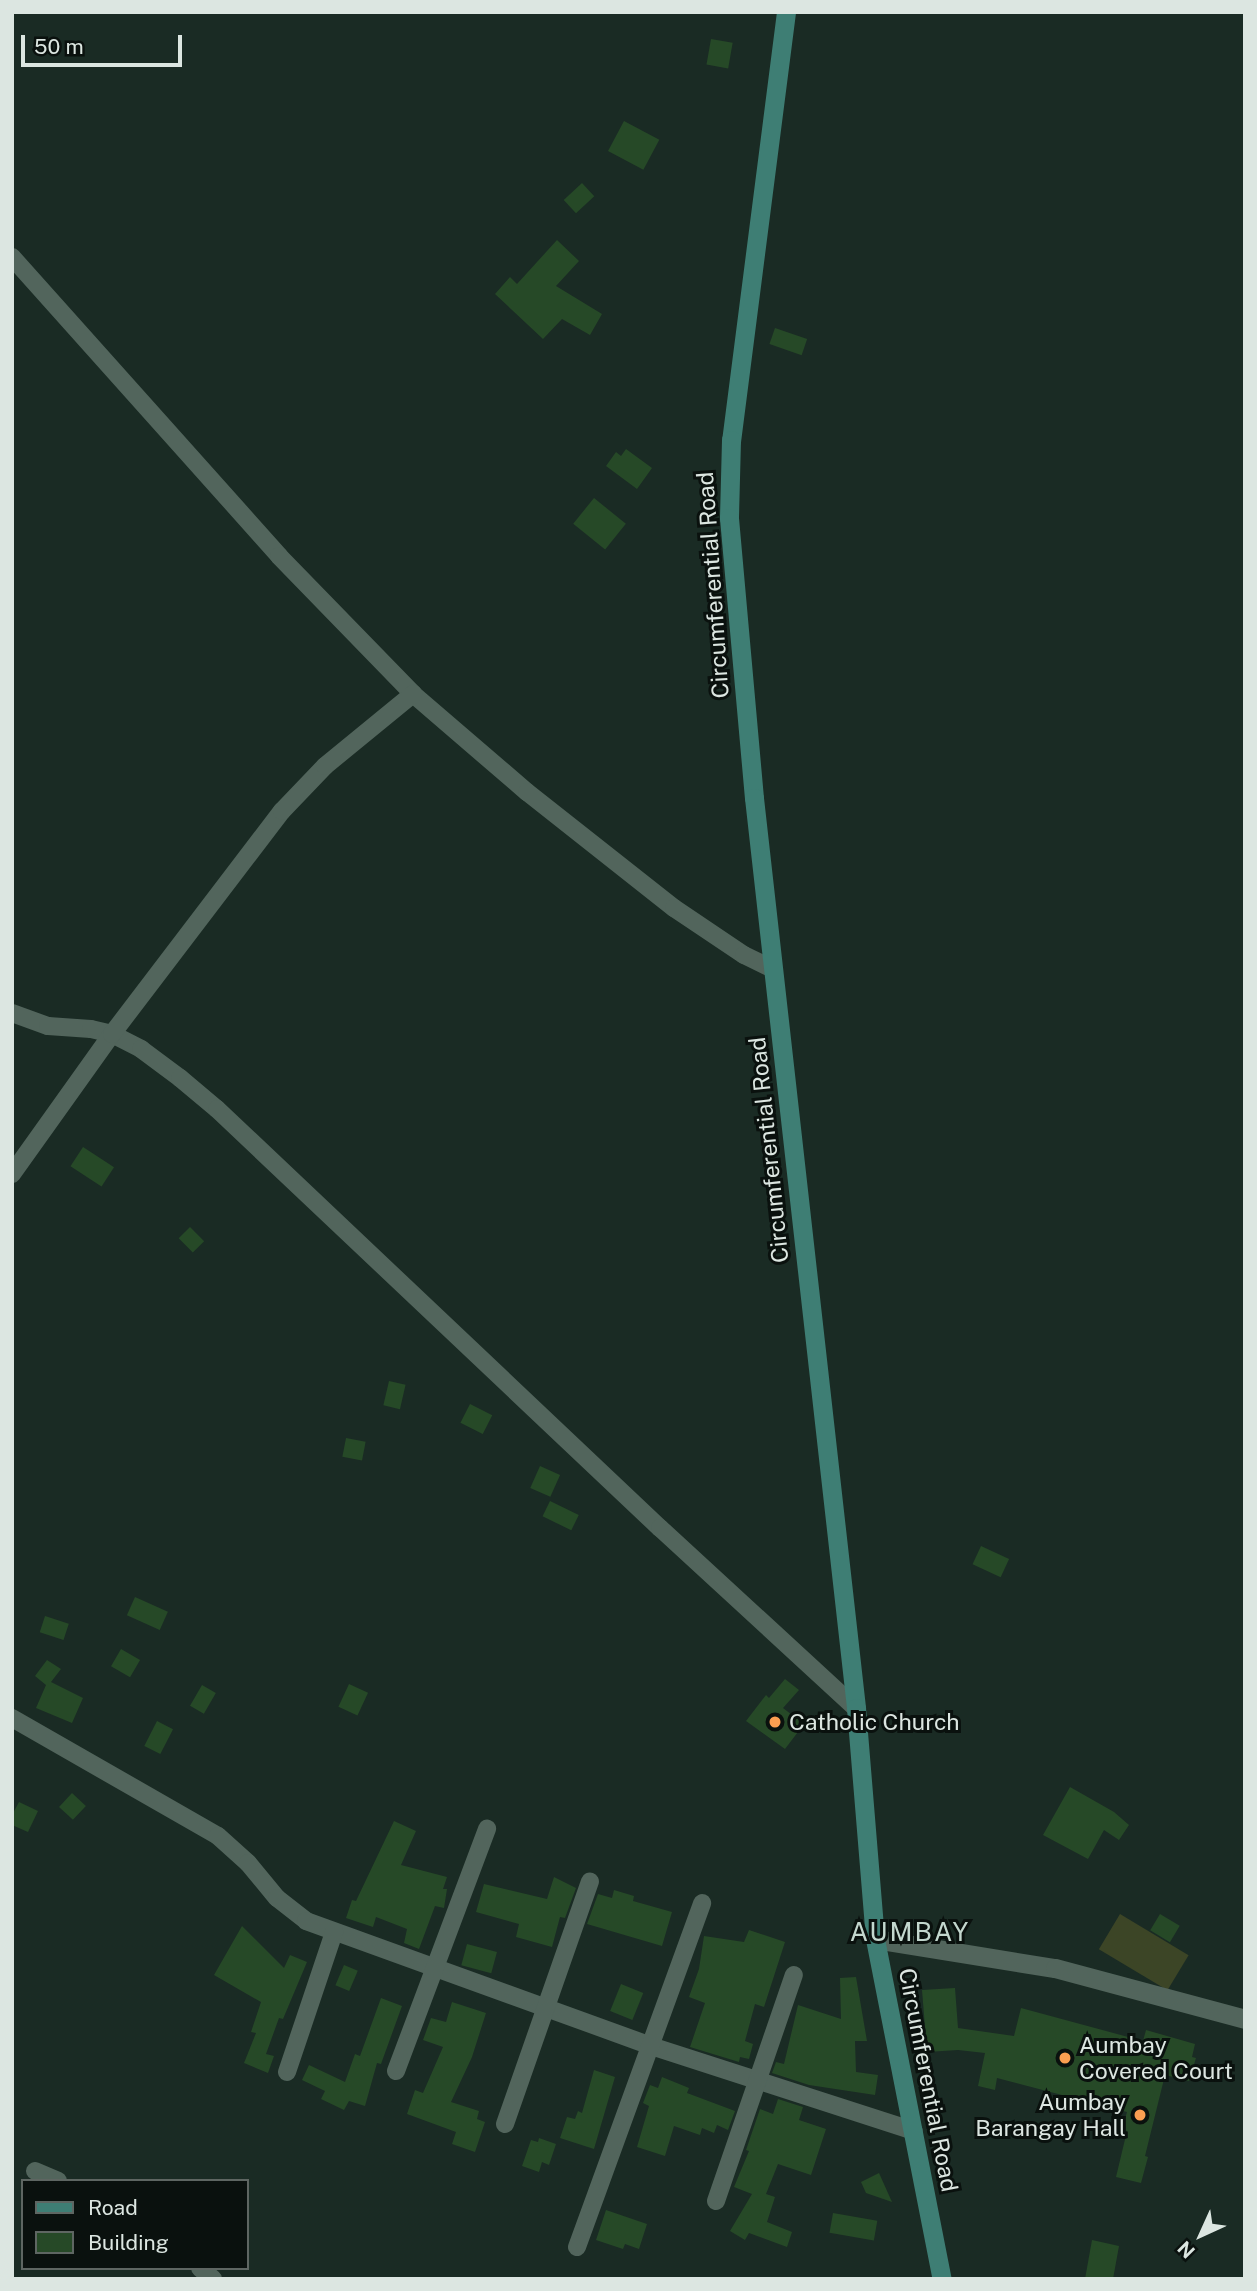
<!DOCTYPE html>
<style>
body{margin:0}
#map{position:relative;width:1257px;height:2291px;overflow:hidden;background:#1a2b24;font-family:"Public Sans",sans-serif}
div>[style]{position:absolute}
.green>*{inset:0;background:#3c4526;transform-origin:0 0}
.building>*{inset:0;background:#264927;transform-origin:0 0}
.minor>*{height:18px;margin:-9px;padding:0 9px;transform-origin:9px;border-radius:9px;background:#52655c}
.tertiary>*{height:19px;margin:-9.5px;padding:0 9.5px;transform-origin:9.5px;border-radius:9.5px;background:#52655c}
.secondary>*{height:19px;margin:-9.5px;padding:0 9.5px;transform-origin:9.5px;border-radius:9.5px;background:#3e7e74}
.dots>*{width:19px;height:19px;translate:-50% -50%;box-sizing:border-box;border:4px solid #0a110e;border-radius:50%}
span{translate:-50% -50%;white-space:nowrap;text-align:center;line-height:1.15;-webkit-text-stroke:6px #0a110e;paint-order:stroke}
.street-label{font-size:23px;color:#dce6e1}
.poi-label{font-size:23px;color:#dce6e1}
.left{translate:0 -50%;text-align:left}
.right{translate:-100% -50%;text-align:right}
.quarter-label{font-size:26px;color:#c3d7ce;letter-spacing:2px}
.frame{position:absolute;inset:0;border:14px solid #dce6e1;pointer-events:none}
.legend{position:absolute;left:21px;top:2179px;width:228px;height:91px;box-sizing:border-box;background:#0a110e;border:2px solid #5e6662;margin:0;padding:9px 12px;list-style:none;font-size:21px;color:#dce6e1}
.legend li{display:flex;align-items:center;gap:14px;height:35px}
.legend b{width:35px;border:2px solid #5e6662}
.north{position:absolute;left:1166px;top:2200px;width:70px;height:70px;-webkit-text-stroke:5px #0a110e;paint-order:stroke;rotate:225deg;font-size:19px;font-weight:700;line-height:28px;text-align:center;color:#dce6e1}
.north::after{content:'';display:block;margin:auto;width:24px;height:32px;background:#dce6e1;clip-path:polygon(50% 0,100% 100%,50% 72%,0 100%)}
.scale{position:absolute;left:21px;top:35px;width:161px;height:32px;box-sizing:border-box;border:4px solid #dce6e1;border-top:0;padding-left:9px;font-size:21px;line-height:24px;white-space:nowrap;color:#dce6e1;-webkit-text-stroke:5px #0a110e;paint-order:stroke}
</style>
<div id="map">
<div class="green">
<div style="left:1120px;top:1914px;width:80px;height:41px;rotate:31deg"></div>
</div>
<div class="building">
<div style="left:711px;top:39px;width:22px;height:26px;rotate:10deg"></div>
<div style="left:624px;top:121px;width:40px;height:34px;rotate:28deg"></div>
<div style="left:582px;top:183px;width:18px;height:25px;rotate:47deg"></div>
<div style="clip-path:polygon(557px 240px,579px 261px,556px 286px,602px 314px,590px 335px,562px 319px,543px 339px,495px 294px,510px 277px,517px 284px)"></div>
<div style="left:775px;top:328px;width:34px;height:17px;rotate:19deg"></div>
<div style="clip-path:polygon(626px 449px,652px 468px,637px 489px,606px 466px,616px 452px,621px 456px)"></div>
<div style="left:594px;top:498px;width:41px;height:33px;rotate:39deg"></div>
<div style="left:83px;top:1147px;width:37px;height:23px;rotate:33deg"></div>
<div style="left:190px;top:1227px;width:20px;height:16px;rotate:45deg"></div>
<div style="left:389px;top:1381px;width:17px;height:25px;rotate:13deg"></div>
<div style="left:470px;top:1404px;width:25px;height:21px;rotate:27deg"></div>
<div style="left:346px;top:1438px;width:20px;height:19px;rotate:11deg"></div>
<div style="left:540px;top:1466px;width:22px;height:24px;rotate:24deg"></div>
<div style="left:550px;top:1501px;width:32px;height:17px;rotate:26deg"></div>
<div style="left:981px;top:1546px;width:31px;height:20px;rotate:25deg"></div>
<div style="left:135px;top:1597px;width:36px;height:20px;rotate:24deg"></div>
<div style="left:45px;top:1616px;width:25px;height:17px;rotate:18deg"></div>
<div style="left:121px;top:1649px;width:22px;height:20px;rotate:30deg"></div>
<div style="clip-path:polygon(47px 1660px,61px 1669px,51px 1682px,83px 1698px,72px 1723px,36px 1708px,46px 1685px,35px 1676px)"></div>
<div style="clip-path:polygon(785px 1679px,799px 1690px,783px 1708px,804px 1724px,785px 1749px,746px 1721px,766px 1695px,769px 1698px)"></div>
<div style="left:349px;top:1684px;width:21px;height:25px;rotate:25deg"></div>
<div style="left:202px;top:1685px;width:16px;height:24px;rotate:30deg"></div>
<div style="left:157px;top:1721px;width:18px;height:28px;rotate:27deg"></div>
<div style="clip-path:polygon(1070px 1787px,1114px 1812px,1129px 1825px,1119px 1840px,1104px 1830px,1088px 1859px,1043px 1835px)"></div>
<div style="left:72px;top:1793px;width:19px;height:19px;rotate:43deg"></div>
<div style="clip-path:polygon(19px 1802px,38px 1811px,28px 1832px,12px 1825px,12px 1815px)"></div>
<div style="clip-path:polygon(394px 1821px,416px 1831px,401px 1865px,447px 1877px,443px 1889px,447px 1889px,444px 1908px,435px 1906px,419px 1949px,404px 1943px,407px 1929px,376px 1917px,373px 1927px,346px 1918px,352px 1900px,356px 1901px)"></div>
<div style="clip-path:polygon(554px 1877px,576px 1888px,565px 1918px,560px 1917px,552px 1947px,516px 1937px,519px 1924px,476px 1912px,484px 1884px,547px 1899px)"></div>
<div style="clip-path:polygon(614px 1890px,634px 1896px,633px 1901px,672px 1912px,662px 1946px,587px 1924px,598px 1894px,612px 1898px)"></div>
<div style="left:1160px;top:1914px;width:23px;height:19px;rotate:31deg"></div>
<div style="clip-path:polygon(242px 1926px,284px 1968px,290px 1955px,307px 1962px,283px 2019px,279px 2018px,266px 2054px,274px 2056px,268px 2073px,244px 2063px,256px 2033px,251px 2032px,261px 2002px,214px 1975px)"></div>
<div style="clip-path:polygon(749px 1930px,785px 1942px,764px 2007px,755px 2004px,745px 2041px,753px 2044px,749px 2059px,740px 2057px,739px 2062px,690px 2047px,705px 2003px,689px 1997px,699px 1969px,704px 1936px,744px 1942px)"></div>
<div style="left:467px;top:1944px;width:31px;height:22px;rotate:15deg"></div>
<div style="left:344px;top:1965px;width:15px;height:22px;rotate:23deg"></div>
<div style="clip-path:polygon(856px 1977px,867px 2041px,855px 2041px,856px 2072px,878px 2075px,875px 2095px,809px 2085px,772px 2073px,776px 2062px,784px 2064px,798px 2005px,841px 2019px,840px 1978px)"></div>
<div style="left:621px;top:1984px;width:24px;height:29px;rotate:22deg"></div>
<div style="clip-path:polygon(955px 1988px,958px 2028px,1014px 2036px,1021px 2008px,1143px 2041px,1146px 2030px,1195px 2044px,1192px 2057px,1196px 2058px,1189px 2081px,1165px 2075px,1145px 2156px,1148px 2157px,1141px 2183px,1116px 2177px,1127px 2131px,1122px 2130px,1127px 2112px,997px 2078px,995px 2090px,978px 2086px,985px 2053px,958px 2050px,927px 2052px,922px 1990px)"></div>
<div style="clip-path:polygon(381px 1998px,402px 2006px,381px 2064px,377px 2063px,365px 2106px,349px 2101px,344px 2110px,321px 2099px,325px 2091px,302px 2080px,309px 2065px,345px 2082px,355px 2054px,360px 2056px)"></div>
<div style="clip-path:polygon(452px 2002px,486px 2013px,472px 2057px,451px 2102px,479px 2111px,477px 2119px,485px 2122px,475px 2152px,452px 2144px,456px 2132px,407px 2114px,415px 2090px,423px 2093px,443px 2047px,423px 2040px,431px 2018px,446px 2022px)"></div>
<div style="clip-path:polygon(594px 2070px,615px 2077px,594px 2149px,560px 2138px,567px 2117px,575px 2119px,578px 2111px,582px 2113px)"></div>
<div style="clip-path:polygon(662px 2077px,689px 2088px,687px 2093px,735px 2111px,728px 2130px,717px 2125px,714px 2133px,702px 2128px,700px 2135px,674px 2126px,665px 2156px,637px 2147px,649px 2106px,643px 2103px,650px 2085px,658px 2088px)"></div>
<div style="clip-path:polygon(778px 2099px,803px 2107px,799px 2120px,826px 2129px,811px 2175px,778px 2164px,766px 2194px,775px 2197px,767px 2222px,792px 2232px,787px 2247px,749px 2233px,745px 2240px,730px 2231px,752px 2194px,734px 2187px,749px 2151px,746px 2150px,760px 2109px,773px 2114px)"></div>
<div style="clip-path:polygon(539px 2138px,556px 2144px,549px 2165px,542px 2162px,539px 2172px,522px 2166px,531px 2140px,538px 2142px)"></div>
<div style="clip-path:polygon(879px 2173px,892px 2202px,866px 2193px,861px 2182px)"></div>
<div style="clip-path:polygon(606px 2210px,647px 2224px,639px 2249px,625px 2244px,623px 2249px,596px 2240px)"></div>
<div style="left:833px;top:2213px;width:45px;height:20px;rotate:10deg"></div>
<div style="clip-path:polygon(1092px 2240px,1119px 2246px,1113px 2279px,1085px 2279px)"></div>
</div>
<div class="minor">
<div style="left:12px;top:257px;width:401px;rotate:48.2deg"></div>
<div style="left:279px;top:556px;width:192px;rotate:45.8deg"></div>
<div style="left:413px;top:694px;width:150px;rotate:40.7deg"></div>
<div style="left:527px;top:792px;width:187px;rotate:38.3deg"></div>
<div style="left:674px;top:908px;width:84px;rotate:33.9deg"></div>
<div style="left:744px;top:955px;width:32px;rotate:26deg"></div>
<div style="left:12px;top:1013px;width:38px;rotate:20deg"></div>
<div style="left:48px;top:1026px;width:43px;rotate:4deg"></div>
<div style="left:91px;top:1029px;width:22px;rotate:13deg"></div>
<div style="left:112px;top:1034px;width:33px;rotate:27deg"></div>
<div style="left:141px;top:1049px;width:49px;rotate:36.6deg"></div>
<div style="left:180px;top:1078px;width:48px;rotate:40deg"></div>
<div style="left:217px;top:1109px;width:610px;rotate:43.41deg"></div>
<div style="left:660px;top:1528px;width:266px;rotate:42.6deg"></div>
<div style="left:12px;top:1174px;width:172px;rotate:-54.5deg"></div>
<div style="left:112px;top:1034px;width:280px;rotate:-52.7deg"></div>
<div style="left:282px;top:811px;width:62px;rotate:-46.3deg"></div>
<div style="left:325px;top:766px;width:114px;rotate:-39.3deg"></div>
<div style="left:12px;top:1718px;width:237px;rotate:29.8deg"></div>
<div style="left:218px;top:1836px;width:40px;rotate:42deg"></div>
<div style="left:248px;top:1863px;width:45px;rotate:50.4deg"></div>
<div style="left:277px;top:1898px;width:37px;rotate:38deg"></div>
<div style="left:306px;top:1921px;width:367px;rotate:19.9deg"></div>
<div style="left:651px;top:2046px;width:276px;rotate:17.9deg"></div>
<div style="left:396px;top:2071px;width:259px;rotate:-69.4deg"></div>
<div style="left:287px;top:2072px;width:148px;rotate:-71.4deg"></div>
<div style="left:505px;top:2124px;width:257px;rotate:-70.7deg"></div>
<div style="left:35px;top:2171px;width:25px;rotate:23deg"></div>
<div style="left:716px;top:2201px;width:239px;rotate:-71deg"></div>
<div style="left:577px;top:2247px;width:366px;rotate:-70deg"></div>
<div style="left:200px;top:2268px;width:17px;rotate:40deg"></div>
</div>
<div class="tertiary">
<div style="left:875px;top:1939px;width:182px;rotate:9.2deg"></div>
<div style="left:1055px;top:1968px;width:197px;rotate:15deg"></div>
</div>
<div class="secondary">
<div style="left:786px;top:12px;width:432px;rotate:97.3deg"></div>
<div style="left:731px;top:440px;width:78px;rotate:91.5deg"></div>
<div style="left:729px;top:518px;width:281px;rotate:84.9deg"></div>
<div style="left:754px;top:798px;width:916px;rotate:83.6deg"></div>
<div style="left:856px;top:1708px;width:232px;rotate:85.3deg"></div>
<div style="left:875px;top:1939px;width:347px;rotate:78.9deg"></div>
</div>
<div class="dots">
<div style="left:775px;top:1722px;background:#fb9e51"></div>
<div style="left:1065px;top:2058px;background:#fb9e51"></div>
<div style="left:1140px;top:2115px;background:#fb9e51"></div>
</div>
<div class="street-label">
<span style="left:713px;top:585px;rotate:-94deg">Circumferential Road</span>
<span style="left:769px;top:1150px;rotate:-96deg">Circumferential Road</span>
<span style="left:928px;top:2080px;rotate:79deg">Circumferential Road</span>
</div>
<div class="poi-label">
<span class="left" style="left:789px;top:1722px">Catholic Church</span>
<span class="left" style="left:1079px;top:2058px">Aumbay<br>Covered Court</span>
<span class="right" style="left:1126px;top:2115px">Aumbay<br>Barangay Hall</span>
</div>
<div class="quarter-label">
<span style="left:910px;top:1932px">AUMBAY</span>
</div>
<div class="frame"></div>
<ul class="legend">
<li><b style="height:9px;background:#3e7e74"></b>Road</li>
<li><b style="height:19px;background:#264927"></b>Building</li>
</ul>
<div class="north">N</div>
<div class="scale">50 m</div>
</div>
